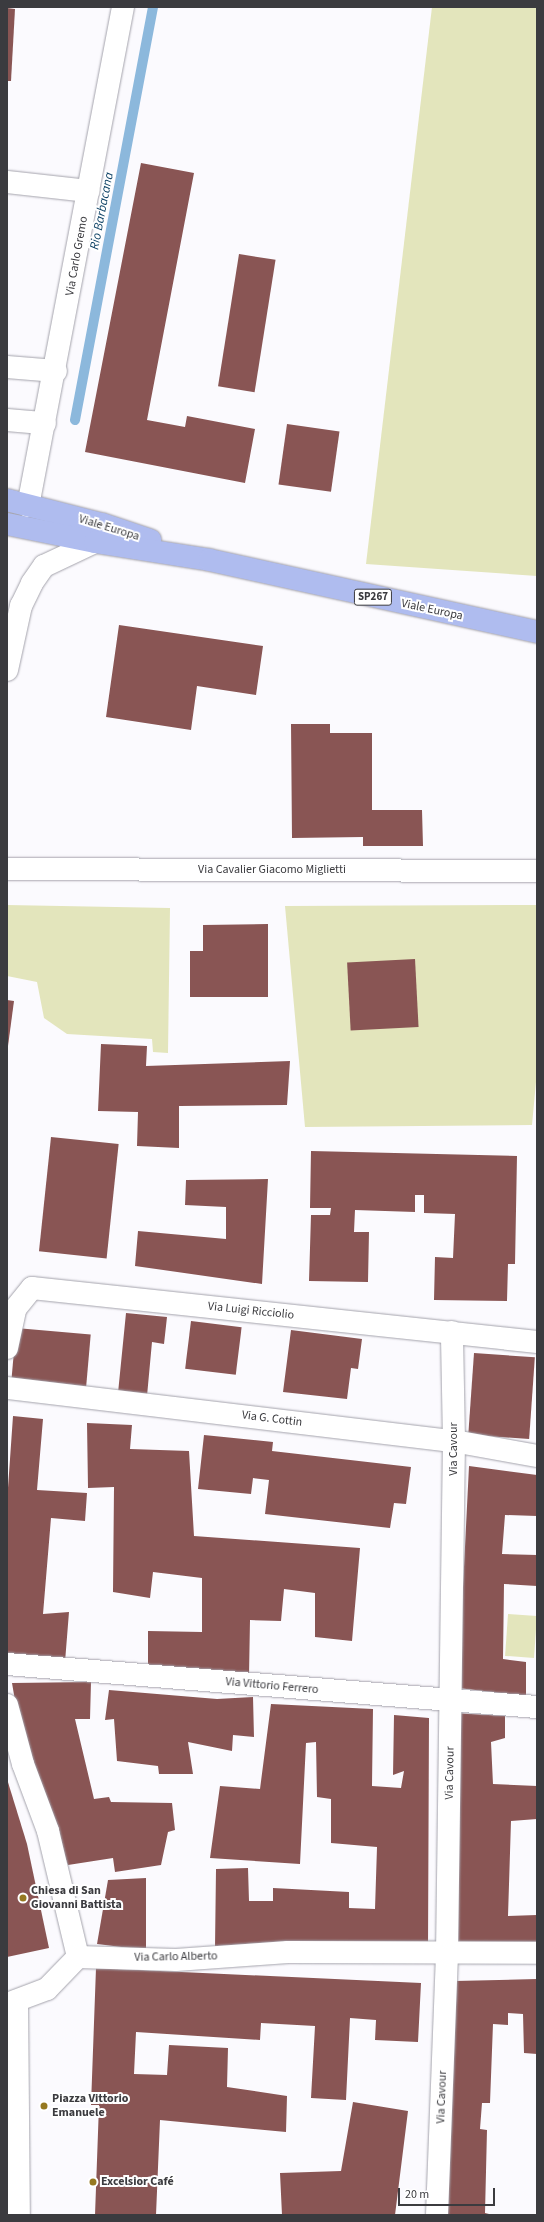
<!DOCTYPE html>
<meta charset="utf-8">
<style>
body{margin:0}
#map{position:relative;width:544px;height:2222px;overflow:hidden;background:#fbfafe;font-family:"Source Sans 3",sans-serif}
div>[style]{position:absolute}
.green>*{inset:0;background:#e3e5bc;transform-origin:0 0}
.stream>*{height:10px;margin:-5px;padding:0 5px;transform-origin:5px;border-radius:5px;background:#8cb8dc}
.building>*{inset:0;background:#895554;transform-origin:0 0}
.roads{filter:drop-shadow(0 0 1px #a4a3ac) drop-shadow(0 0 1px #a4a3ac)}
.minor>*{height:22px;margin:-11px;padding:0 11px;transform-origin:11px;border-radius:11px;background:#fff}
.major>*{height:22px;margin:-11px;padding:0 11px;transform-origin:11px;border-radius:11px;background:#afbcef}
.dots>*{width:11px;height:11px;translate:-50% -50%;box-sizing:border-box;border:2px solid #fff;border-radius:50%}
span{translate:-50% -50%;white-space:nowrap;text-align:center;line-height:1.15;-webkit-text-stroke:4px #fff;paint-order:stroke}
.shield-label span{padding:1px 3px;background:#fff;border:1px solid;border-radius:3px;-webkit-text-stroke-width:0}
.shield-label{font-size:11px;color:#3b3b3f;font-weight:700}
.street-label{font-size:12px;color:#3b3b3f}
.poi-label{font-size:12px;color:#3b3b3f;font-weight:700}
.left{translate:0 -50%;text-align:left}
.water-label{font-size:13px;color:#104467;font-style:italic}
.frame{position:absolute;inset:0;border:8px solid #3b3b3f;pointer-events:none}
.scale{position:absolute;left:398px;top:2188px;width:97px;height:18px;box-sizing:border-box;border:2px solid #3b3b3f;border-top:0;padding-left:5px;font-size:12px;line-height:14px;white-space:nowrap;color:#3b3b3f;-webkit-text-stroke:3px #fff;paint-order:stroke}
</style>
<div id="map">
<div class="green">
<div style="clip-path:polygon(432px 7px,537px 7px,537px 576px,366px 564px)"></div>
<div style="clip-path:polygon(7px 905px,170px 908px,168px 1053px,153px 1052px,152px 1039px,67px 1034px,44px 1018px,37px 982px,7px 976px)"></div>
<div style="clip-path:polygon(537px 905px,537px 1071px,532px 1125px,305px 1127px,285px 906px)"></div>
<div style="left:508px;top:1614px;width:29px;height:42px;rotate:4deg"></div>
</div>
<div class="stream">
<div style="left:75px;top:420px;width:420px;rotate:-79.3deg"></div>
</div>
<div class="building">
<div style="clip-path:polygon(7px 8px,15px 9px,11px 81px,7px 81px)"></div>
<div style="clip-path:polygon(141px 163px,194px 173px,147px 420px,185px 427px,187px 416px,255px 429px,245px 483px,85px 452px)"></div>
<div style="left:239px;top:254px;width:37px;height:134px;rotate:9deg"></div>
<div style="left:287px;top:424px;width:53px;height:61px;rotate:8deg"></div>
<div style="clip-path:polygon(119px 625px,263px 646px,256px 695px,197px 686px,191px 730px,106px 717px)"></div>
<div style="clip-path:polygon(291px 724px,330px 724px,330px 733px,372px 733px,372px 810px,422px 810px,423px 846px,363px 846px,363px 837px,292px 838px)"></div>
<div style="clip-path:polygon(268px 924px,268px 997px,190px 997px,190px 951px,203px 951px,203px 925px)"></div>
<div style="left:415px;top:959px;width:68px;height:68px;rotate:87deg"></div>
<div style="clip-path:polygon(7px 1000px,14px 1001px,8px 1046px,7px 1046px)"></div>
<div style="clip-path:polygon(101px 1044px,147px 1046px,146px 1066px,290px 1061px,287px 1105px,179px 1106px,179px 1148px,137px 1146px,138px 1112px,98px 1111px)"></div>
<div style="left:51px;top:1137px;width:68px;height:115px;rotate:6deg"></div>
<div style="clip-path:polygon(311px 1151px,517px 1156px,515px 1264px,508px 1264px,507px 1301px,434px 1300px,435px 1257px,453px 1258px,455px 1214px,424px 1213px,424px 1195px,415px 1195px,415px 1212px,355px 1210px,354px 1232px,369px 1232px,368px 1282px,309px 1281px,311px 1215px,330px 1215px,331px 1208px,310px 1208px)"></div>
<div style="clip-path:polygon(268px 1179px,262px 1284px,135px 1266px,138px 1231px,226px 1239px,226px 1207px,185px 1205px,186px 1180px)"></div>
<div style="clip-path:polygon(126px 1313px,167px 1317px,164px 1344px,152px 1342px,147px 1396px,118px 1393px)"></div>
<div style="left:191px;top:1321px;width:51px;height:48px;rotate:7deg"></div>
<div style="left:16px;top:1328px;width:75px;height:53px;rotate:5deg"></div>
<div style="clip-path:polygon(291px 1330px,362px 1339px,358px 1369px,351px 1368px,347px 1399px,283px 1392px)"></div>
<div style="left:474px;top:1353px;width:61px;height:82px;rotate:4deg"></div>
<div style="clip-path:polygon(13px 1416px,43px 1419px,37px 1490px,87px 1493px,85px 1521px,51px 1518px,43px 1614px,69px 1612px,65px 1662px,7px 1657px,7px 1502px)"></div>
<div style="clip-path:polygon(87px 1423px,132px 1425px,130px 1449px,189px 1451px,194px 1536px,360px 1548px,352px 1641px,315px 1637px,315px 1593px,284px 1589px,281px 1621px,250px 1620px,249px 1676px,148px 1668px,148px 1631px,202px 1632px,202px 1578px,153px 1572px,150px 1598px,113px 1592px,114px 1487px,88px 1488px)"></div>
<div style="clip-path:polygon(204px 1435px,273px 1442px,272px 1451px,411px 1467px,406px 1504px,394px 1503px,390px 1528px,265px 1514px,269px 1480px,253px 1478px,251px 1494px,198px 1489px)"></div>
<div style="clip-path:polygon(469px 1466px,537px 1475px,537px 1516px,505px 1515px,502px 1554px,537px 1555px,537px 1586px,504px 1584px,503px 1659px,526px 1662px,526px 1696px,458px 1688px)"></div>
<div style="clip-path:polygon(91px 1682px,90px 1719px,75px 1719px,94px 1799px,109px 1797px,111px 1802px,172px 1803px,175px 1830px,168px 1832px,161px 1865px,115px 1872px,113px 1858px,68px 1865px,21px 1736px,12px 1683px)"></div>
<div style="clip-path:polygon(109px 1690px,217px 1699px,253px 1697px,254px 1737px,233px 1735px,232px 1751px,188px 1742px,193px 1774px,159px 1774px,158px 1766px,117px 1761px,114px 1719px,105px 1720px)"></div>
<div style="clip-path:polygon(271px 1704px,373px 1709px,372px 1786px,401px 1788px,404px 1771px,393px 1775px,394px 1715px,429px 1718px,428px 1951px,215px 1947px,216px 1869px,248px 1868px,249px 1901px,273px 1901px,273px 1888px,349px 1892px,349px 1908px,375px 1909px,377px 1847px,331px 1843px,331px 1799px,317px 1797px,316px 1742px,306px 1743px,300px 1864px,210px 1858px,220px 1786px,260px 1789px)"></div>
<div style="clip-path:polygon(454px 1713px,505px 1716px,505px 1738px,491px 1742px,493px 1784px,537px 1786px,537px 1819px,511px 1821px,508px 1916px,537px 1915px,537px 1947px,455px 1945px)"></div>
<div style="clip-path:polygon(7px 1779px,27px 1844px,49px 1948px,7px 1957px)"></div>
<div style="clip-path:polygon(146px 1878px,146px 1950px,97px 1944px,108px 1880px)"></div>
<div style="clip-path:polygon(96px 1968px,421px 1983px,418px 2042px,375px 2040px,376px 2020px,350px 2018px,346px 2100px,311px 2098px,315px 2026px,261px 2023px,260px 2040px,136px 2032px,134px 2074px,167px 2075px,169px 2045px,228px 2048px,227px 2087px,287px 2096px,286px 2132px,160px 2120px,156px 2215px,95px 2215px,99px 2105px,91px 2105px)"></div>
<div style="clip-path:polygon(537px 1979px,537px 2054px,524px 2053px,523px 2014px,508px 2013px,508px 2025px,493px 2024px,490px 2103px,482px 2103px,480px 2129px,487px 2130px,485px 2213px,493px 2215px,440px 2215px,455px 1981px)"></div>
<div style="clip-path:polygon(353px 2102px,408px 2111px,395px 2215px,282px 2215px,280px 2173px,341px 2171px)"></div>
</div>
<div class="roads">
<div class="minor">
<div style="left:7px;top:182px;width:82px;rotate:6.3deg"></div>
<div style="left:7px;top:367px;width:49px;rotate:4.7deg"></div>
<div style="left:7px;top:420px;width:38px;rotate:5deg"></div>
<div style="left:28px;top:506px;width:508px;rotate:-79.22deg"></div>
<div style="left:7px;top:670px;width:66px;rotate:-77.7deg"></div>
<div style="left:21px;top:606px;width:25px;rotate:-64deg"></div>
<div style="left:32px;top:583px;width:21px;rotate:-55deg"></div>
<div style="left:44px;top:566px;width:56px;rotate:-25.2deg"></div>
<div style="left:7px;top:869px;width:530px;rotate:0.22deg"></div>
<div style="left:7px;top:1348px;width:40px;rotate:-78deg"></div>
<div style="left:15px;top:1309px;width:27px;rotate:-51deg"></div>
<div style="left:32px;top:1288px;width:508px;rotate:6.1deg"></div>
<div style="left:7px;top:1388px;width:450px;rotate:6.8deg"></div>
<div style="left:454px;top:1441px;width:84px;rotate:10.2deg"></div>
<div style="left:7px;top:1664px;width:532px;rotate:4.64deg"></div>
<div style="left:7px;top:1705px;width:61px;rotate:74.8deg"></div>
<div style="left:23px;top:1764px;width:72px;rotate:69.5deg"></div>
<div style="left:48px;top:1831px;width:130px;rotate:76.6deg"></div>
<div style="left:78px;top:1957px;width:98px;rotate:1.8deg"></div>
<div style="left:176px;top:1960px;width:112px;rotate:-4.1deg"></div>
<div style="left:288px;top:1952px;width:249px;rotate:0.2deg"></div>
<div style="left:17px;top:2001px;width:214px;rotate:89.5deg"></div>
<div style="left:7px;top:2004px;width:43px;rotate:-20.6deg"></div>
<div style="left:47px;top:1989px;width:45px;rotate:-45.9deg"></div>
<div style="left:437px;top:2215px;width:261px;rotate:-87.8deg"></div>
<div style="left:447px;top:1954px;width:513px;rotate:-89.22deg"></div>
<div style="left:454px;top:1441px;width:109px;rotate:-91.1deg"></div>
</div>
<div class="major">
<div style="left:7px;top:500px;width:98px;rotate:14.2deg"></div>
<div style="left:102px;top:524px;width:51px;rotate:18.4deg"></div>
<div style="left:7px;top:524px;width:90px;rotate:11.6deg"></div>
<div style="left:95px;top:542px;width:116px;rotate:8.9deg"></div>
<div style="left:210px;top:560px;width:335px;rotate:12.4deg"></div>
</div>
</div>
<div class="dots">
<div style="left:23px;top:1898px;background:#967921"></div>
<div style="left:44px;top:2106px;background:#967921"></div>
<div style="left:93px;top:2182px;background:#967921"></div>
</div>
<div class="shield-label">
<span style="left:373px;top:597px">SP267</span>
</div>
<div class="street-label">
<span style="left:77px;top:256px;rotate:-80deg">Via Carlo Gremo</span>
<span style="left:109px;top:528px;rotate:17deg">Viale Europa</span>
<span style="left:432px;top:610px;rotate:12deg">Viale Europa</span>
<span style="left:272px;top:870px">Via Cavalier Giacomo Miglietti</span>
<span style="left:251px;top:1311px;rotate:6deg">Via Luigi Ricciolio</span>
<span style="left:272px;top:1419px;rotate:7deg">Via G. Cottin</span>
<span style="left:454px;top:1449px;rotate:-90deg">Via Cavour</span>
<span style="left:272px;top:1686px;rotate:5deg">Via Vittorio Ferrero</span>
<span style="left:450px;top:1773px;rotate:-89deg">Via Cavour</span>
<span style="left:176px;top:1957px;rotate:-1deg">Via Carlo Alberto</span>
<span style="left:442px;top:2097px;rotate:-88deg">Via Cavour</span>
</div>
<div class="poi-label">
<span class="left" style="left:31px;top:1898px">Chiesa di San<br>Giovanni Battista</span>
<span class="left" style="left:52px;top:2106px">Piazza Vittorio<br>Emanuele</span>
<span class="left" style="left:101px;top:2182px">Excelsior Café</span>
</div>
<div class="water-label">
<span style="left:102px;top:211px;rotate:-79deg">Rio Barbacana</span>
</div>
<div class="frame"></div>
<div class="scale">20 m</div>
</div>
